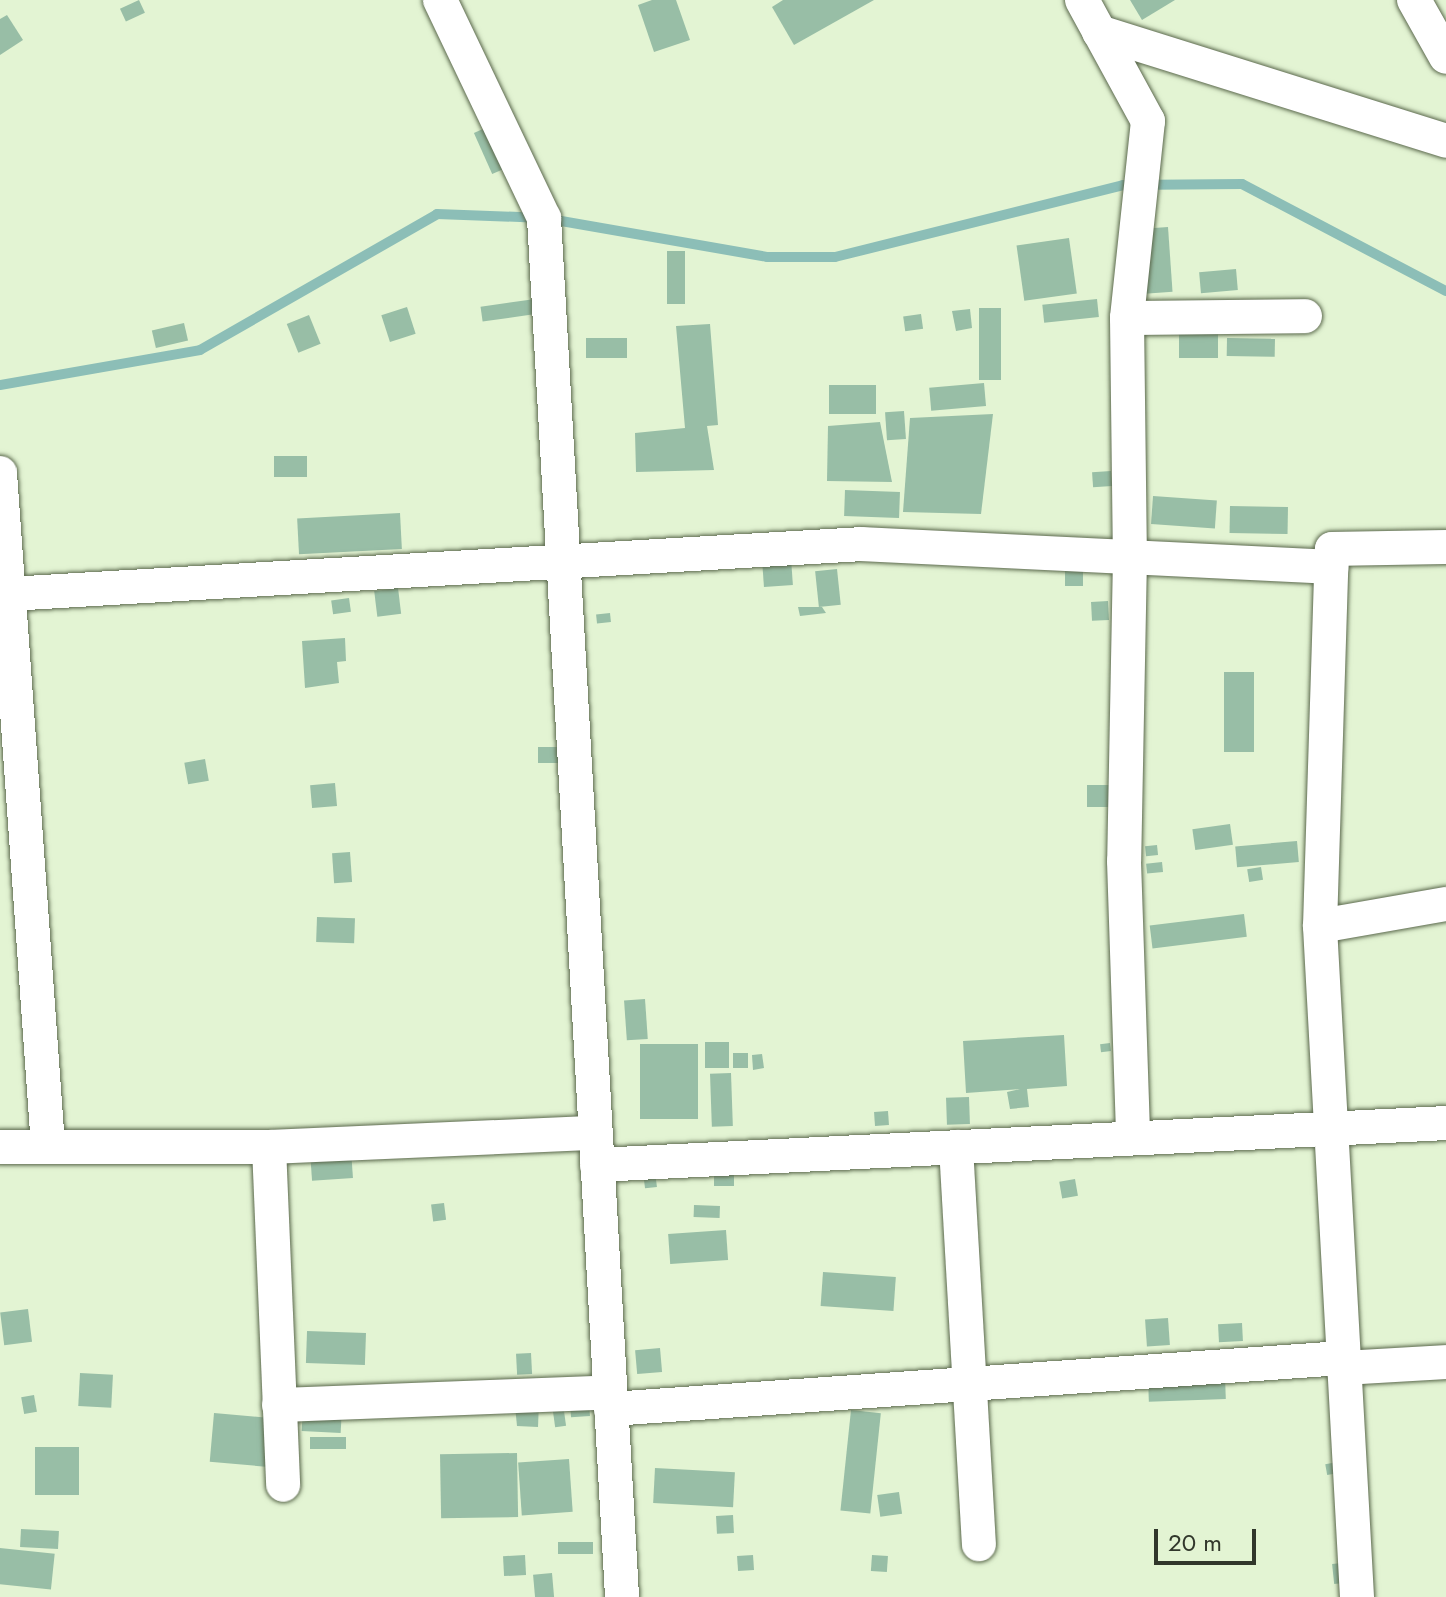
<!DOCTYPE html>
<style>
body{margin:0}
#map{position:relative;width:1446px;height:1597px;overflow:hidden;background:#e3f4d3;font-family:Jost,sans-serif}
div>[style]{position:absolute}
.stream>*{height:10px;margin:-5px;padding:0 5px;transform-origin:5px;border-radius:5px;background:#8cbeb7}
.building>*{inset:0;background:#98bea6;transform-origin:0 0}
.roads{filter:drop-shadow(0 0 2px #5b694d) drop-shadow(0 0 2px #5b694d)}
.street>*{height:34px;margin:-17px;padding:0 17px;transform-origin:17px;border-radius:17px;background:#fff}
span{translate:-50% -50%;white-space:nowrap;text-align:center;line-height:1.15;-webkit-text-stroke:6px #e3f4d3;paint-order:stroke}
.scale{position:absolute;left:1154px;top:1529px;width:102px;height:36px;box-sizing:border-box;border:4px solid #31372b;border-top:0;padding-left:10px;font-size:24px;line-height:28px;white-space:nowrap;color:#31372b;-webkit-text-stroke:6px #e3f4d3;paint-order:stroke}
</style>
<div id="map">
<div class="stream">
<div style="left:0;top:385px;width:203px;rotate:-9.9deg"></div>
<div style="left:200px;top:350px;width:273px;rotate:-29.8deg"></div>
<div style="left:437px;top:214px;width:107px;rotate:2.1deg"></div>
<div style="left:544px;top:218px;width:226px;rotate:9.9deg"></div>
<div style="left:767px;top:257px;width:68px"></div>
<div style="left:835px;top:257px;width:297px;rotate:-14deg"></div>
<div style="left:1123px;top:185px;width:119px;rotate:-0.5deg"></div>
<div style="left:1242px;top:184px;width:230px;rotate:27.7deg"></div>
</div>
<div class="building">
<div style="left:139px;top:0;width:14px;height:21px;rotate:65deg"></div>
<div style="clip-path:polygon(652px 0,676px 0,690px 40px,654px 52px,638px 5px)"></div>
<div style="clip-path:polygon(783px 0,874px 0,794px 45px,772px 7px)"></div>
<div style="clip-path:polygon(1130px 0,1175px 0,1142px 20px)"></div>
<div style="clip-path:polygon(7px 15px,23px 40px,0 55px,0 19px)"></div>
<div style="left:494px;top:124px;width:45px;height:22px;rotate:66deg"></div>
<div style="left:1168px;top:227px;width:65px;height:28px;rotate:86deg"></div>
<div style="left:1069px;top:238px;width:56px;height:53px;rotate:82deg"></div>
<div style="left:667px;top:251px;width:18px;height:53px"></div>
<div style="left:1236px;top:269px;width:21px;height:37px;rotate:85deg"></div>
<div style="left:535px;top:299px;width:15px;height:55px;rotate:82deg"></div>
<div style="left:1097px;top:299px;width:18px;height:55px;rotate:84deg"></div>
<div style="left:407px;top:307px;width:28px;height:27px;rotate:72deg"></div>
<div style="left:979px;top:308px;width:22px;height:72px"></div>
<div style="clip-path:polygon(970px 309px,972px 328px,956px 331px,952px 311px)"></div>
<div style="left:921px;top:314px;width:15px;height:18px;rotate:82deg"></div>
<div style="left:309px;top:315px;width:31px;height:24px;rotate:68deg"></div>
<div style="left:184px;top:323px;width:18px;height:33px;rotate:77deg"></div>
<div style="clip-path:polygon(710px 324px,718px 425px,707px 426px,714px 470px,636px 472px,635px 433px,685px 428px,676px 326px)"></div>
<div style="left:1179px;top:332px;width:39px;height:26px"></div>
<div style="left:627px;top:338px;width:20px;height:41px;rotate:90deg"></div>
<div style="left:1227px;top:338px;width:48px;height:18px;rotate:1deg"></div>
<div style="left:984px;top:383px;width:23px;height:55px;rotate:85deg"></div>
<div style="left:876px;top:385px;width:29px;height:47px;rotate:90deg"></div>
<div style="left:904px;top:411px;width:28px;height:19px;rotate:86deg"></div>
<div style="clip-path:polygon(993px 414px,981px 514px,903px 512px,910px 418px)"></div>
<div style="clip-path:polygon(880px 422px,892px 482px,827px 481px,828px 426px)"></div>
<div style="left:307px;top:456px;width:21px;height:33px;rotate:90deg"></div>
<div style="left:1111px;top:471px;width:15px;height:19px;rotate:86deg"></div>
<div style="left:845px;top:490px;width:55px;height:26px;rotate:2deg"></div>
<div style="left:1153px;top:496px;width:64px;height:28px;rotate:4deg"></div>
<div style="left:1230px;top:506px;width:58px;height:27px;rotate:1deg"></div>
<div style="left:400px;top:513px;width:36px;height:103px;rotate:87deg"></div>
<div style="left:791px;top:558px;width:27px;height:29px;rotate:86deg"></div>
<div style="left:1065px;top:568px;width:18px;height:18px"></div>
<div style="left:837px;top:569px;width:36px;height:22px;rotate:84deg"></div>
<div style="left:398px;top:588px;width:26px;height:24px;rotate:83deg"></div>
<div style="left:349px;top:598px;width:14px;height:18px;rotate:82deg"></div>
<div style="left:1108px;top:601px;width:19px;height:17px;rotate:87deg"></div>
<div style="clip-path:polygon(798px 607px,822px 607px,826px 613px,800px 616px)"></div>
<div style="left:610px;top:613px;width:9px;height:14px;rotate:84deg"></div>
<div style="clip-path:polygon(345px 638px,346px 661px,337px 662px,339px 683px,305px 688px,302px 641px)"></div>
<div style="left:1224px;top:672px;width:30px;height:80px"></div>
<div style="left:538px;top:747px;width:21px;height:16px"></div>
<div style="left:205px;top:759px;width:22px;height:21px;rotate:80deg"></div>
<div style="left:335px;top:783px;width:23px;height:25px;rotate:85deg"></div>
<div style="left:1087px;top:785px;width:23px;height:22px"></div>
<div style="left:1230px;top:824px;width:21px;height:38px;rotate:82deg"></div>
<div style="left:1297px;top:841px;width:21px;height:62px;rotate:85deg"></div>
<div style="left:1157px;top:845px;width:10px;height:12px;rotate:84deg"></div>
<div style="left:350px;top:852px;width:30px;height:18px;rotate:86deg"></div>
<div style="left:1162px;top:862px;width:10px;height:16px;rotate:84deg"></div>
<div style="left:1261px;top:867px;width:13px;height:14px;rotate:81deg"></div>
<div style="left:1244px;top:914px;width:23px;height:95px;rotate:83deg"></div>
<div style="left:317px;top:917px;width:38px;height:25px;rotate:2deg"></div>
<div style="left:645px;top:999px;width:40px;height:21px;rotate:86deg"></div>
<div style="clip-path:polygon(1064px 1035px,1067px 1086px,1027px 1089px,1029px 1107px,1010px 1109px,1007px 1092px,1020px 1089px,966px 1093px,963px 1041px)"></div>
<div style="left:729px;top:1042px;width:26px;height:24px;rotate:90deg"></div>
<div style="left:1110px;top:1043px;width:8px;height:10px;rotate:83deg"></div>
<div style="left:640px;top:1044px;width:58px;height:75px"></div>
<div style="left:748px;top:1053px;width:15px;height:15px;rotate:90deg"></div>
<div style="clip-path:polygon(762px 1054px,764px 1068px,753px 1070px,752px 1055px)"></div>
<div style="left:731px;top:1073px;width:53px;height:21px;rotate:88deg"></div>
<div style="left:969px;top:1097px;width:27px;height:23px;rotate:88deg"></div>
<div style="left:888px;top:1111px;width:14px;height:14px;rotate:86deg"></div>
<div style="left:351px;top:1150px;width:28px;height:41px;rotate:86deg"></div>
<div style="left:714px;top:1163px;width:20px;height:23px"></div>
<div style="left:655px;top:1171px;width:16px;height:12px;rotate:83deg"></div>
<div style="left:1075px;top:1179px;width:17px;height:16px;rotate:80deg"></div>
<div style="left:444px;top:1203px;width:17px;height:13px;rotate:83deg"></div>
<div style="left:694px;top:1205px;width:26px;height:12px;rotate:2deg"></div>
<div style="left:726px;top:1230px;width:30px;height:58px;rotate:86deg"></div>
<div style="left:823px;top:1272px;width:73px;height:34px;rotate:4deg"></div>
<div style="left:28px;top:1309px;width:33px;height:28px;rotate:83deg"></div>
<div style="left:1168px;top:1318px;width:27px;height:23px;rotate:86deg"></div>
<div style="left:1242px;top:1323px;width:18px;height:24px;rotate:87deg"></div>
<div style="left:366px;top:1333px;width:32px;height:59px;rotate:92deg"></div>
<div style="left:660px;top:1348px;width:24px;height:25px;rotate:85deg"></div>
<div style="left:531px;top:1353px;width:21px;height:15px;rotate:87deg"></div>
<div style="left:80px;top:1373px;width:33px;height:33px;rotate:3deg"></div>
<div style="left:1225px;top:1376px;width:23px;height:77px;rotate:88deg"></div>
<div style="left:34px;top:1395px;width:17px;height:13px;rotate:80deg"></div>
<div style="clip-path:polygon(539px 1402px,538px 1427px,517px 1426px,515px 1406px)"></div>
<div style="left:589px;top:1402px;width:14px;height:19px;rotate:86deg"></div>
<div style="left:563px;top:1404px;width:22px;height:11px;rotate:82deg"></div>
<div style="left:303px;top:1406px;width:39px;height:25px;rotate:3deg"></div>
<div style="left:851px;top:1410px;width:30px;height:101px;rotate:6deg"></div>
<div style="left:214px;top:1413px;width:59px;height:49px;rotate:5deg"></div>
<div style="left:346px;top:1437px;width:12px;height:36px;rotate:90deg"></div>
<div style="left:35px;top:1447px;width:44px;height:48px"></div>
<div style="left:517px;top:1453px;width:64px;height:77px;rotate:89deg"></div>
<div style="left:569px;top:1459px;width:53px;height:51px;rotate:86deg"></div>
<div style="left:1343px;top:1461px;width:11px;height:18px;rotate:80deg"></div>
<div style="left:655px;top:1468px;width:80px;height:35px;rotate:3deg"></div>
<div style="left:899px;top:1492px;width:22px;height:22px;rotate:82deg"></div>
<div style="left:733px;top:1515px;width:18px;height:17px;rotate:87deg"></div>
<div style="left:21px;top:1529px;width:38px;height:18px;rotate:3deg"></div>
<div style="left:593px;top:1542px;width:12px;height:35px;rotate:90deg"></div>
<div style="left:0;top:1548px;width:55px;height:36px;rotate:6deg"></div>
<div style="left:525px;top:1555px;width:20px;height:22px;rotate:87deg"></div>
<div style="left:753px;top:1555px;width:15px;height:16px;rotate:86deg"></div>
<div style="left:872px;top:1555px;width:16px;height:16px;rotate:4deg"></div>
<div style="left:1351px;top:1562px;width:20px;height:19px;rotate:84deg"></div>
<div style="left:552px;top:1573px;width:24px;height:19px;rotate:85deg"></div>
</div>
<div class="roads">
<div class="street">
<div style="left:440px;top:0;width:242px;rotate:64.5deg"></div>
<div style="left:544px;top:218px;width:1381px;rotate:86.76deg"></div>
<div style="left:1082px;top:0;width:138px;rotate:61.4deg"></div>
<div style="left:1148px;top:121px;width:198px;rotate:96.1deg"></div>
<div style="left:1127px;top:318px;width:239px;rotate:89.3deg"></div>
<div style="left:1130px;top:557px;width:304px;rotate:91.1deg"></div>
<div style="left:1124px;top:861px;width:277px;rotate:88.1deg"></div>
<div style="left:1414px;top:0;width:65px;rotate:60.7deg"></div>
<div style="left:1099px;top:32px;width:364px;rotate:17.4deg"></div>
<div style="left:1127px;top:318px;width:178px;rotate:-0.6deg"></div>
<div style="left:0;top:473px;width:675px;rotate:85.92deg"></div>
<div style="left:9px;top:594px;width:854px;rotate:-3.35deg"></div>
<div style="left:862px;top:544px;width:470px;rotate:2.8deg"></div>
<div style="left:1320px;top:926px;width:128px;rotate:-9.9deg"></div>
<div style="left:0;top:1147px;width:269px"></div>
<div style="left:269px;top:1147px;width:326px;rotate:-2.5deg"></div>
<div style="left:269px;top:1147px;width:338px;rotate:87.6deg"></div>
<div style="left:956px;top:1147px;width:398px;rotate:86.7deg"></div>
<div style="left:597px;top:1165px;width:850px;rotate:-2.83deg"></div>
<div style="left:1343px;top:1368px;width:103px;rotate:-3.3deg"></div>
<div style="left:279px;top:1405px;width:331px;rotate:-2.2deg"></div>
<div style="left:611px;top:1409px;width:734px;rotate:-3.99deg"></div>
<div style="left:1357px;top:1597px;width:672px;rotate:-93.16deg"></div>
<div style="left:1320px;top:926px;width:377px;rotate:-88.2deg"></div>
<div style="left:1332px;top:549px;width:114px;rotate:-1deg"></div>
</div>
</div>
<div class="scale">20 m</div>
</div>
